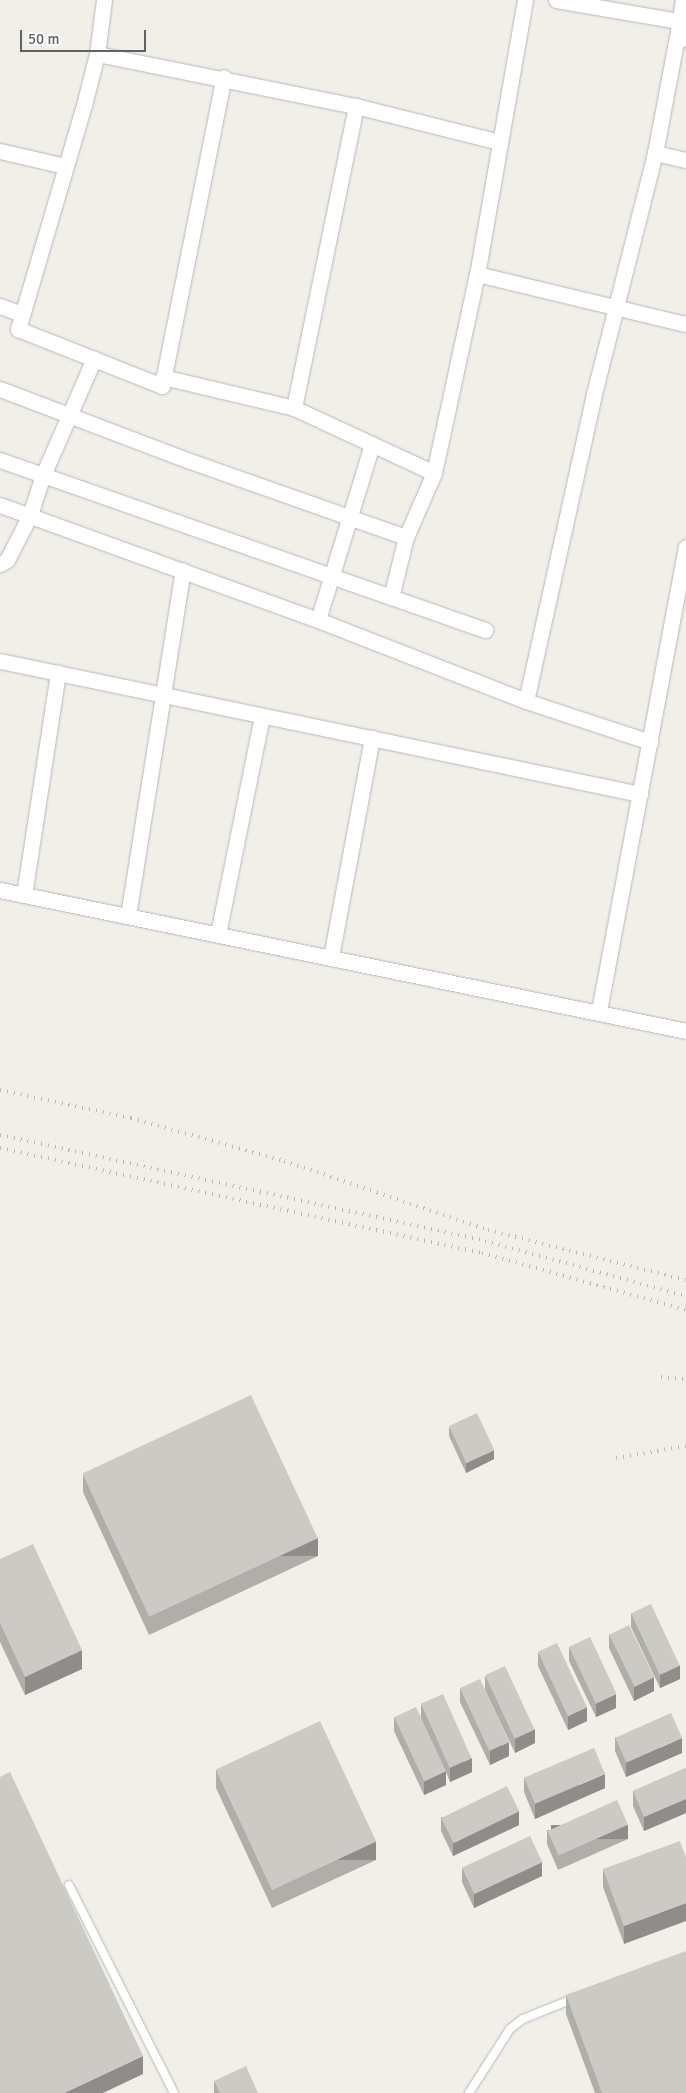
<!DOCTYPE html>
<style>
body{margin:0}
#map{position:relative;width:686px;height:2093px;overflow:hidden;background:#f1efe8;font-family:Signika,sans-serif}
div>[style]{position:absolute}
.roads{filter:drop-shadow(0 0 1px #b5b8bc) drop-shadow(0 0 1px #b5b8bc)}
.lane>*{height:8px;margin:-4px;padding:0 4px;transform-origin:4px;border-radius:4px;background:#fff}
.street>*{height:15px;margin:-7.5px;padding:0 7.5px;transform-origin:7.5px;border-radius:7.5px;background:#fff}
.rail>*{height:4px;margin-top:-2px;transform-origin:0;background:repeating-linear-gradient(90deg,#b6b7b8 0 1px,transparent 0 7px)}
.wall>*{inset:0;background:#afaea9}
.shaded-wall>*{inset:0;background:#8f8d8a;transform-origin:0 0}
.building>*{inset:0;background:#cccac5;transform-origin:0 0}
span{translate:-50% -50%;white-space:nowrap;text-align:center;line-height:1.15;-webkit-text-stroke:4px #fff;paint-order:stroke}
.scale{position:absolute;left:20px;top:30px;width:126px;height:22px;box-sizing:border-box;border:2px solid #5f6368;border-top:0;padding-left:6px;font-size:15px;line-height:18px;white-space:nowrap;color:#5f6368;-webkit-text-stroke:4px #fff;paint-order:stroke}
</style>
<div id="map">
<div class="roads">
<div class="lane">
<div style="left:69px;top:1885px;width:233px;rotate:63.2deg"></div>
<div style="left:469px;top:2093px;width:76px;rotate:-57.4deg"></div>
<div style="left:510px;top:2029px;width:16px;rotate:-38deg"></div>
<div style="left:523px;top:2019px;width:56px;rotate:-22deg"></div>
</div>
<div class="street">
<div style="left:104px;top:0;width:54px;rotate:97.4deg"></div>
<div style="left:97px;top:54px;width:53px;rotate:104.3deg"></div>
<div style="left:84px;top:105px;width:234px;rotate:106.4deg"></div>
<div style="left:18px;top:329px;width:155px;rotate:21.6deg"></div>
<div style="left:162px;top:386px;width:315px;rotate:-78.7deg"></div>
<div style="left:525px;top:0;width:278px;rotate:99.9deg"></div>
<div style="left:477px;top:274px;width:215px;rotate:13.5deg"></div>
<div style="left:556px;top:0;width:125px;rotate:9.7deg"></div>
<div style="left:678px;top:31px;width:31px;rotate:-81deg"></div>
<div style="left:97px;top:54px;width:264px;rotate:11.4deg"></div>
<div style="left:0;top:151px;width:67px;rotate:13deg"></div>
<div style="left:655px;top:153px;width:32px;rotate:13deg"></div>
<div style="left:477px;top:274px;width:204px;rotate:102.2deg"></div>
<div style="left:434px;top:473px;width:154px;rotate:-155.1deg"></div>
<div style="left:294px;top:408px;width:308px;rotate:-78.4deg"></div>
<div style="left:356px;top:106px;width:147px;rotate:14.1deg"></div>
<div style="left:0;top:306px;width:23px;rotate:20deg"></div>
<div style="left:163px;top:377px;width:135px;rotate:13.3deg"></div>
<div style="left:0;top:389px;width:200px;rotate:20.8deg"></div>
<div style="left:187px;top:460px;width:232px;rotate:19.4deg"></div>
<div style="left:0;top:460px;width:414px;rotate:19.3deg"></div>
<div style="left:434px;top:473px;width:70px;rotate:113.6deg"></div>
<div style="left:406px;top:537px;width:62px;rotate:104deg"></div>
<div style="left:391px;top:597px;width:100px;rotate:19.3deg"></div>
<div style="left:0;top:505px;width:338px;rotate:19.9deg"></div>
<div style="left:318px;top:620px;width:223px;rotate:21.3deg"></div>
<div style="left:526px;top:701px;width:131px;rotate:18.3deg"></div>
<div style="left:0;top:564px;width:8px;rotate:-30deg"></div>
<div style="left:7px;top:560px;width:51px;rotate:-62.9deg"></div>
<div style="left:30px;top:515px;width:42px;rotate:-72deg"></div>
<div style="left:43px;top:475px;width:127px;rotate:-66.3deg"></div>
<div style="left:318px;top:620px;width:184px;rotate:-72.9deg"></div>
<div style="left:0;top:661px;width:654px;rotate:11.74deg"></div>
<div style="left:526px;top:701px;width:314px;rotate:-77.5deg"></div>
<div style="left:594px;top:394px;width:249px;rotate:-75.8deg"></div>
<div style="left:655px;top:153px;width:118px;rotate:-79.3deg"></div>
<div style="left:677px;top:37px;width:9px;rotate:13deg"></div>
<div style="left:0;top:890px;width:700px;rotate:11.61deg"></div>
<div style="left:24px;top:895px;width:225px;rotate:-81.3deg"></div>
<div style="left:128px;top:916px;width:350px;rotate:-81deg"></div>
<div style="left:218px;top:934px;width:222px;rotate:-78.6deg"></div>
<div style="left:331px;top:957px;width:223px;rotate:-79.4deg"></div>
<div style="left:599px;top:1011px;width:472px;rotate:-79.4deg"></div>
</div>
</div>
<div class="rail">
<div style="left:0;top:1090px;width:134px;rotate:12.1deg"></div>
<div style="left:131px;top:1118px;width:159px;rotate:15.7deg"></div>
<div style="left:284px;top:1161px;width:215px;rotate:18.7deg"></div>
<div style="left:488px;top:1230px;width:204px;rotate:14.2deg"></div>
<div style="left:0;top:1135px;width:496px;rotate:12.3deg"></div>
<div style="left:485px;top:1241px;width:208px;rotate:15.3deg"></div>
<div style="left:0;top:1148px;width:493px;rotate:12.3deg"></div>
<div style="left:482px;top:1253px;width:212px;rotate:15.6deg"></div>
<div style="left:661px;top:1377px;width:25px;rotate:5deg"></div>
<div style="left:616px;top:1458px;width:71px;rotate:-9.7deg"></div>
</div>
<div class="wall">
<div style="clip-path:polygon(449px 1427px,494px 1459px,466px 1473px,449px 1436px)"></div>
<div style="clip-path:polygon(83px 1474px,318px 1556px,149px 1635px,83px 1492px)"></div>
<div style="clip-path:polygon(0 1559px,82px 1669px,25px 1695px,0 1642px)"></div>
<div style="clip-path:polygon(631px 1613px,680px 1679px,660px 1688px,631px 1627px)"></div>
<div style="clip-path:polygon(609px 1634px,654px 1691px,634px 1701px,609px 1648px)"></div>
<div style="clip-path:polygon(569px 1647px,616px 1708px,596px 1717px,569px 1661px)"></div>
<div style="clip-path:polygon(538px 1652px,587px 1721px,568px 1730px,538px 1666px)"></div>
<div style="clip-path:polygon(485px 1676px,535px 1743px,515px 1753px,485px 1690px)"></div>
<div style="clip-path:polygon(460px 1688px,509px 1756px,490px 1765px,460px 1702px)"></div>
<div style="clip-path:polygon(421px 1704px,472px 1772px,450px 1782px,446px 1772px,446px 1785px,424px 1795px,394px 1731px,394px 1717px,421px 1717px)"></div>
<div style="clip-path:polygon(615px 1737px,682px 1753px,626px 1777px,615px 1751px)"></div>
<div style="clip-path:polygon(686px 1768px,686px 1813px,644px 1831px,633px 1806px,633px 1791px)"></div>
<div style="clip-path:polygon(216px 1770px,376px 1860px,272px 1908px,216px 1788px)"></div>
<div style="clip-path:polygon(524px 1778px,605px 1788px,535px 1819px,524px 1792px)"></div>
<div style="clip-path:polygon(441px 1817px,519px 1825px,453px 1856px,441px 1831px)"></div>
<div style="clip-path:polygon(547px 1830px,628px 1839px,558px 1870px,547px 1844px)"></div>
<div style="clip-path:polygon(686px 1858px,624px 1944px,603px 1887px,603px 1869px)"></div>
<div style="clip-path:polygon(462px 1868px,542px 1876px,474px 1908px,462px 1882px)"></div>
<div style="clip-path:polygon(566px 1995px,686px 2093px,595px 2093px,566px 2014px)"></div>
<div style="clip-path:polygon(214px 2081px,258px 2093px,214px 2093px)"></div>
</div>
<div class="shaded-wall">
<div style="clip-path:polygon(494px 1450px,494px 1459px,466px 1473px,466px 1463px)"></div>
<div style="left:318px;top:1538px;width:18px;height:187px;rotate:90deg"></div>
<div style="clip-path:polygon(82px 1650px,82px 1669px,25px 1695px,25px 1677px)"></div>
<div style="clip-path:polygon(680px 1665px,680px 1679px,660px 1688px,660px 1674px)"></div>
<div style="clip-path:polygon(654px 1677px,654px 1691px,634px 1701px,634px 1687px)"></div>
<div style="clip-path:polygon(616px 1694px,616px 1708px,596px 1717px,596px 1703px)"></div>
<div style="clip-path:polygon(587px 1707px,587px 1721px,568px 1730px,568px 1716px)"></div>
<div style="clip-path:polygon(535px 1729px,535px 1743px,515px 1753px,515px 1739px)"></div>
<div style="clip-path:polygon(682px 1738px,682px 1753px,626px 1777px,626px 1763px)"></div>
<div style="clip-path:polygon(509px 1742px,509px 1756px,490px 1765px,490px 1751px)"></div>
<div style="clip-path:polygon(472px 1758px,472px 1772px,450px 1782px,450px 1768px)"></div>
<div style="clip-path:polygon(446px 1771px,446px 1785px,424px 1795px,424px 1781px)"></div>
<div style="clip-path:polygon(605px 1774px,605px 1788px,535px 1819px,535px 1804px)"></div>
<div style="clip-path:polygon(686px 1799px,686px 1813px,644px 1831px,644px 1817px)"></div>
<div style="clip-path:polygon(519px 1811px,519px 1825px,453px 1856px,453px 1842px)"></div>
<div style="left:628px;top:1825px;width:14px;height:77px;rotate:90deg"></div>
<div style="left:376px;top:1842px;width:18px;height:115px;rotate:90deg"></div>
<div style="clip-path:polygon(542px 1862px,542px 1876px,474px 1908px,474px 1894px)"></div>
<div style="clip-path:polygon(686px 1903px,686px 1921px,624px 1944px,624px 1926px)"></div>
<div style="clip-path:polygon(143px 2056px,143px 2074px,103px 2093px,64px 2093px)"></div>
</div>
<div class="building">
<div style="left:251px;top:1395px;width:158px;height:186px;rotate:65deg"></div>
<div style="left:477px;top:1413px;width:41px;height:31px;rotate:65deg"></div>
<div style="clip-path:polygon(33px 1544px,82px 1650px,25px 1677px,0 1623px,0 1559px)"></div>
<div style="left:651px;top:1604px;width:68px;height:22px;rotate:65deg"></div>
<div style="left:629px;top:1625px;width:58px;height:22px;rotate:64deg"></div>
<div style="left:590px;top:1637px;width:63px;height:23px;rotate:65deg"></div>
<div style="left:557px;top:1643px;width:71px;height:21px;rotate:65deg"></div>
<div style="left:505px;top:1666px;width:70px;height:22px;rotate:65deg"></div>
<div style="left:480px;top:1679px;width:69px;height:22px;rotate:65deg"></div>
<div style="left:443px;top:1694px;width:70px;height:24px;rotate:66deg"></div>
<div style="left:416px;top:1707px;width:71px;height:24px;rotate:65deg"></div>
<div style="left:671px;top:1713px;width:27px;height:61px;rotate:66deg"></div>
<div style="left:320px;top:1721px;width:133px;height:115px;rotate:65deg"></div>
<div style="left:594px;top:1748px;width:28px;height:76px;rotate:67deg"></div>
<div style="clip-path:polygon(686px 1768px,686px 1799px,644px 1817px,633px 1791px)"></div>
<div style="clip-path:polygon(10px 1772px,143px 2056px,64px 2093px,0 2093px,0 1777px)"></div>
<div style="left:507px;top:1786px;width:28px;height:73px;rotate:64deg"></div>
<div style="left:617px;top:1800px;width:27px;height:76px;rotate:66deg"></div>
<div style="left:530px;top:1836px;width:29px;height:75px;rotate:65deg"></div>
<div style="clip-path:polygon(680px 1841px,686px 1858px,686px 1903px,624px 1926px,603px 1869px)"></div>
<div style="clip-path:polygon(686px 1951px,686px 2093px,602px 2093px,566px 1995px)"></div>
<div style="clip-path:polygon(246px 2066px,258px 2093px,220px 2093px,214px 2081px)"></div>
</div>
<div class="scale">50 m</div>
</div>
